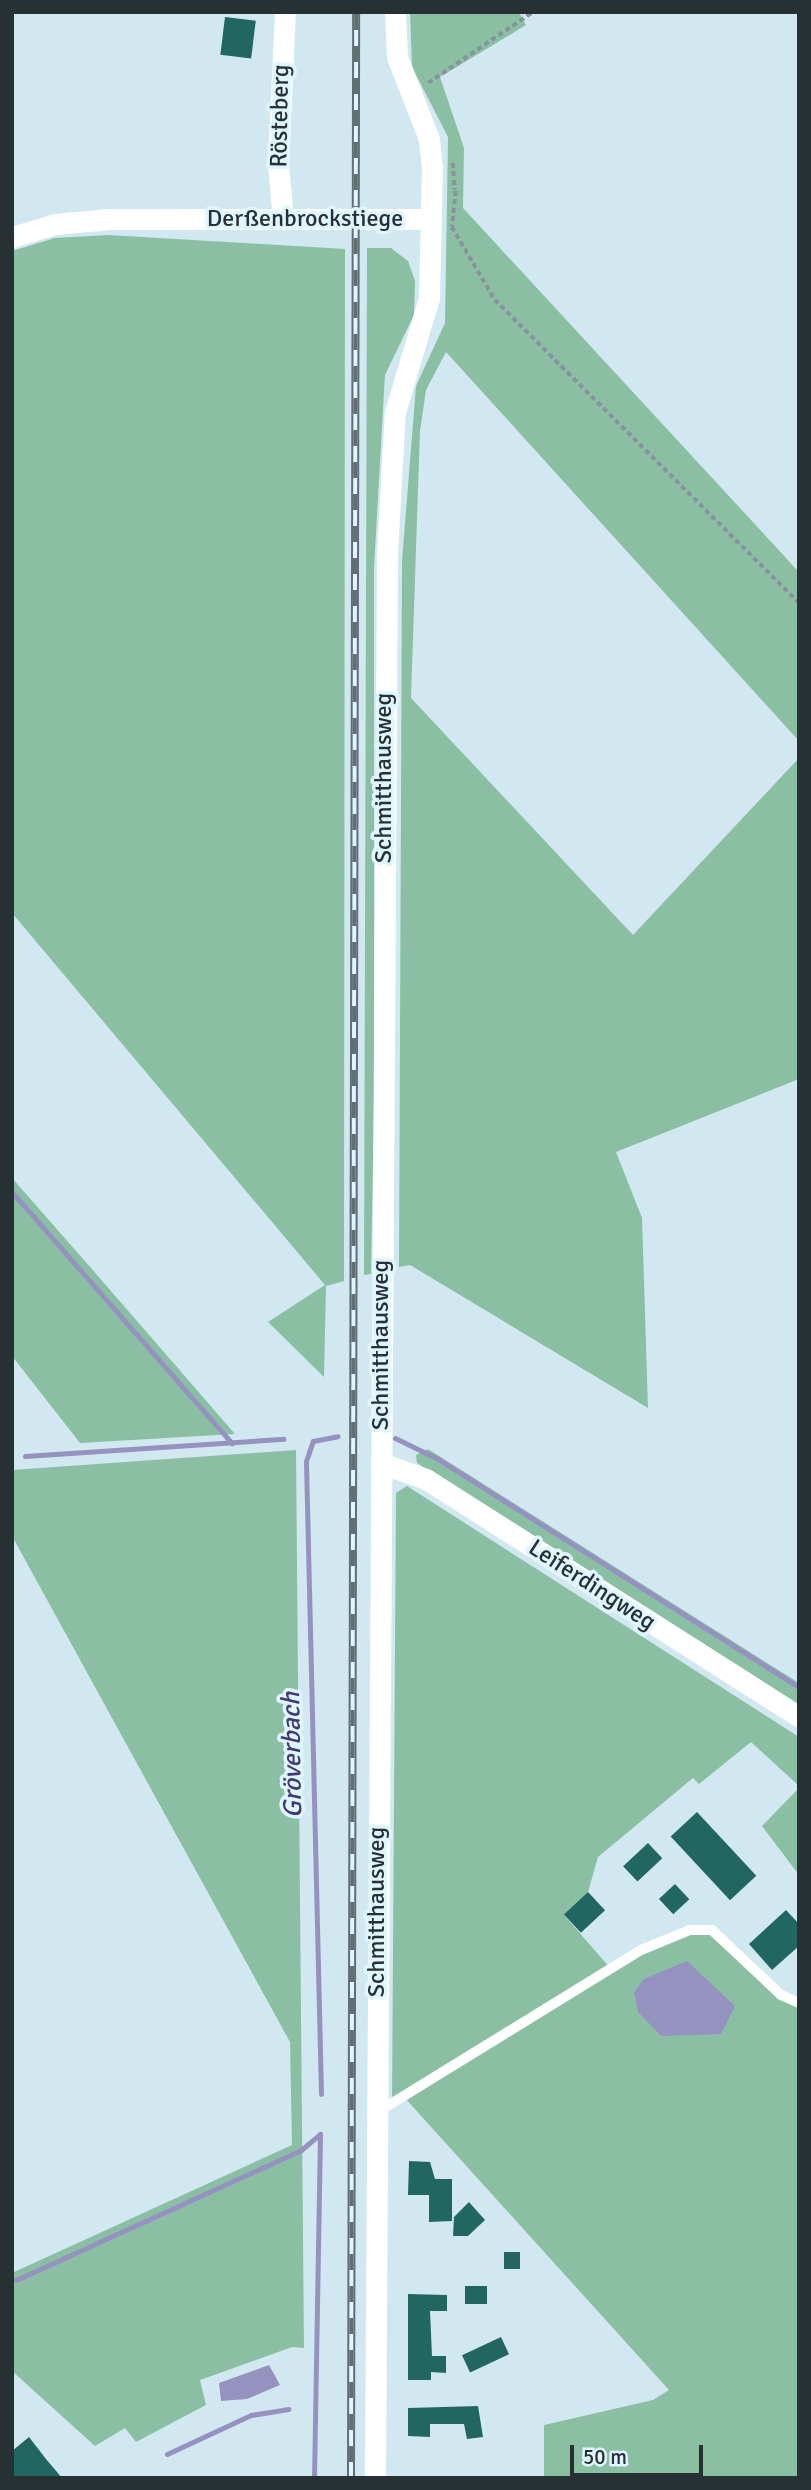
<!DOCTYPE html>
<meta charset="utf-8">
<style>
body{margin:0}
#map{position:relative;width:811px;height:2490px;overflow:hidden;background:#d2e8f1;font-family:Signika,sans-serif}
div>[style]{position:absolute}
.green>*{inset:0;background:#8bbfa3}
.water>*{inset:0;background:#9592c0}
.stream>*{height:5px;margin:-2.5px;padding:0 2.5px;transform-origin:2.5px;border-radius:2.5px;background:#9592c0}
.building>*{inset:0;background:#226664;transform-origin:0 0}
.path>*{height:3.5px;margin-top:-1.75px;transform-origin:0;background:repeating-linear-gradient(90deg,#84949a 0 5px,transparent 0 8.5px)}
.service>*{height:10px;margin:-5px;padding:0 5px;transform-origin:5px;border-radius:5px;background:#fff}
.minor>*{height:21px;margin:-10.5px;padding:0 10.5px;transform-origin:10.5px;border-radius:10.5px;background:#fff}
.rail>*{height:8px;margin-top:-4px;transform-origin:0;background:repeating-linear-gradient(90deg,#dff5ff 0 16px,#616f74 0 32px);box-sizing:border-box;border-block:2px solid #616f74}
span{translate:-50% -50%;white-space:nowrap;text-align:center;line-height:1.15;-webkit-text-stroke:7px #dff5ff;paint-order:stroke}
.street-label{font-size:24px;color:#273033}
.water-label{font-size:26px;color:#413973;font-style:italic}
.frame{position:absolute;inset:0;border:14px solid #273033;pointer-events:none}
.scale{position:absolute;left:570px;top:2445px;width:133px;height:32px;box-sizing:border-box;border:4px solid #273033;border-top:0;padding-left:9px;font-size:21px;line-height:24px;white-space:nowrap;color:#273033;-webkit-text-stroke:5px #dff5ff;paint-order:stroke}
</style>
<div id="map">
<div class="green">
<div style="clip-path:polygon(410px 12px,519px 12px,526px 25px,440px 77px,464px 148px,463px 208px,799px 572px,799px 741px,446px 352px,426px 390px,420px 431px,411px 698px,633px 935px,799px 758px,799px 1079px,616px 1152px,642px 1218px,648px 1408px,410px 1265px,399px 1267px,402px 561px,416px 386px,445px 323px,448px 137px,412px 67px)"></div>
<div style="clip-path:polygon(108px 235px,345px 249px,344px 1281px,326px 1286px,324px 1377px,268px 1322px,325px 1285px,12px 913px,12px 251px,55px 238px)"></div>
<div style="clip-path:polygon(367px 248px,391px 248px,408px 261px,415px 281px,414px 315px,385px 375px,374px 568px,374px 1102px,371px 1274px,364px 1275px)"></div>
<div style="clip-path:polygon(12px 1178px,91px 1268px,235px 1434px,80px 1443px,12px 1356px)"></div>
<div style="clip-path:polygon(428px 1449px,799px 1683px,799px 1707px,417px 1463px,416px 1455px)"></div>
<div style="clip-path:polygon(296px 1450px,304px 2348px,292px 2347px,200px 2380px,206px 2405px,136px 2442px,125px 2428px,95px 2446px,12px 2371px,12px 2273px,292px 2145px,290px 2042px,12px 1536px,12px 1470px)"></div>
<div style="clip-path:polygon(407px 1486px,799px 1737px,799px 1786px,751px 1742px,699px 1784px,693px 1778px,598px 1857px,588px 1892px,564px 1915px,611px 1969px,690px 1930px,712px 1930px,755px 1973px,799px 2003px,799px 2478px,544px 2478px,544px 2425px,653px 2400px,669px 2390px,404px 2097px,392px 2104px,396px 1493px)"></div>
<div style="clip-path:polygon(799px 1788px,799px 1875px,762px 1826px)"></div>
</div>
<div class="water">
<div style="clip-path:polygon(687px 1961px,735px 2006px,721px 2034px,661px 2036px,638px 2012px,634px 1992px,644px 1979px)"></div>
<div style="clip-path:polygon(269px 2365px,280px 2385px,247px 2399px,221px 2401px,219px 2383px)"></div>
</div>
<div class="stream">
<div style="left:12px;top:1192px;width:334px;rotate:48.8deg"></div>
<div style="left:395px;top:1438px;width:48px;rotate:26deg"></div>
<div style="left:438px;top:1459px;width:427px;rotate:32.3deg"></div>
<div style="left:25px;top:1456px;width:259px;rotate:-3.8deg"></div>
<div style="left:321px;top:2094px;width:633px;rotate:-91.36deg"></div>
<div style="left:306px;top:1461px;width:21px;rotate:-71deg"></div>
<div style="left:313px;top:1441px;width:25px;rotate:-11deg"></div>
<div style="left:16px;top:2280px;width:313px;rotate:-24.5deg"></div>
<div style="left:301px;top:2150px;width:25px;rotate:-40deg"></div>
<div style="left:167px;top:2454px;width:93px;rotate:-24.9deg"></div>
<div style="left:251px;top:2415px;width:38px;rotate:-9deg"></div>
<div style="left:314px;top:2478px;width:344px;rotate:-89deg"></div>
</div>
<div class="building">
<div style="left:225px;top:17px;width:31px;height:38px;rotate:7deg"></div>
<div style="left:697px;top:1812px;width:87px;height:36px;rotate:47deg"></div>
<div style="left:648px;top:1843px;width:21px;height:34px;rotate:47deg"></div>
<div style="left:675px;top:1884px;width:21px;height:22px;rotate:47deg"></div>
<div style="left:588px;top:1892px;width:25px;height:33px;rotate:47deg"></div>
<div style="clip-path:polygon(786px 1910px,799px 1924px,799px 1946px,772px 1970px,749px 1944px)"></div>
<div style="clip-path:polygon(409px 2161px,430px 2162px,435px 2179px,452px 2179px,452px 2221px,429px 2222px,429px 2195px,408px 2195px)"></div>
<div style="clip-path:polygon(469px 2202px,485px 2220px,468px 2236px,453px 2236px,454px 2217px)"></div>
<div style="left:504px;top:2252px;width:16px;height:17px"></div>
<div style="left:465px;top:2286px;width:22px;height:18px"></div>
<div style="clip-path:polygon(408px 2294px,447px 2295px,447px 2311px,430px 2311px,432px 2356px,446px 2356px,446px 2373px,431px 2372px,431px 2380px,408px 2380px)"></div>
<div style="left:501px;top:2337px;width:19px;height:43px;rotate:65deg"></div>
<div style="clip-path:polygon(478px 2406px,483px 2437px,467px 2439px,464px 2424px,430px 2424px,430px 2437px,408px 2436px,408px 2408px)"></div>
<div style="clip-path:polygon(29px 2437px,46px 2459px,62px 2478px,12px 2478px,12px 2451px)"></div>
</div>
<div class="path">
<div style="left:428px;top:83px;width:127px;rotate:-34.1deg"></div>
<div style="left:453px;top:163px;width:27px;rotate:86deg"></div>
<div style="left:456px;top:191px;width:36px;rotate:96deg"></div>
<div style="left:452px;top:227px;width:85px;rotate:59.5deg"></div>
<div style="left:495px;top:300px;width:429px;rotate:44.9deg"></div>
</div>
<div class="service">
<div style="left:376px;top:2113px;width:311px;rotate:-31.6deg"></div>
<div style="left:641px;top:1950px;width:53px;rotate:-22.2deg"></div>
<div style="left:690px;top:1930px;width:22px"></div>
<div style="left:712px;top:1930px;width:95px;rotate:43.3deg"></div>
<div style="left:781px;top:1995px;width:20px;rotate:24deg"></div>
</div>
<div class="minor">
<div style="left:283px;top:219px;width:55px;rotate:-95.2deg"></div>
<div style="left:278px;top:164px;width:152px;rotate:-87.4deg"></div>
<div style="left:12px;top:237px;width:45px;rotate:-16.8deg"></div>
<div style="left:55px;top:224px;width:55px;rotate:-5.2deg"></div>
<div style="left:110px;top:219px;width:319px"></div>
<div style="left:381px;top:1463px;width:48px;rotate:19.6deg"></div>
<div style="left:426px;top:1479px;width:442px;rotate:32.5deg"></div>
<div style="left:375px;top:2478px;width:1925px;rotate:-89.64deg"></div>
<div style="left:387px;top:553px;width:141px;rotate:-86.8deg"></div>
<div style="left:395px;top:412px;width:119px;rotate:-73.4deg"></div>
<div style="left:429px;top:298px;width:130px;rotate:-88.7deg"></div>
<div style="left:432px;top:168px;width:29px;rotate:-96deg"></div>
<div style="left:429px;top:139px;width:88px;rotate:-111.3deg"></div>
<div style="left:397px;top:57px;width:45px;rotate:-92.5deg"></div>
</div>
<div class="rail">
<div style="left:351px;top:2478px;width:2466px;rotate:-89.88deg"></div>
</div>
<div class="street-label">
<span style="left:280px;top:116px;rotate:-89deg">Rösteberg</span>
<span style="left:305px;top:219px">Derßenbrockstiege</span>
<span style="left:384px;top:778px;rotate:-90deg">Schmitthausweg</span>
<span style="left:381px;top:1345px;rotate:-90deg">Schmitthausweg</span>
<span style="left:592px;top:1585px;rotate:33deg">Leiferdingweg</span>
<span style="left:377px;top:1912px;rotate:-90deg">Schmitthausweg</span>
</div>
<div class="water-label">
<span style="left:293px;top:1755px;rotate:-91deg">Gröverbach</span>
</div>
<div class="frame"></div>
<div class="scale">50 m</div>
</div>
